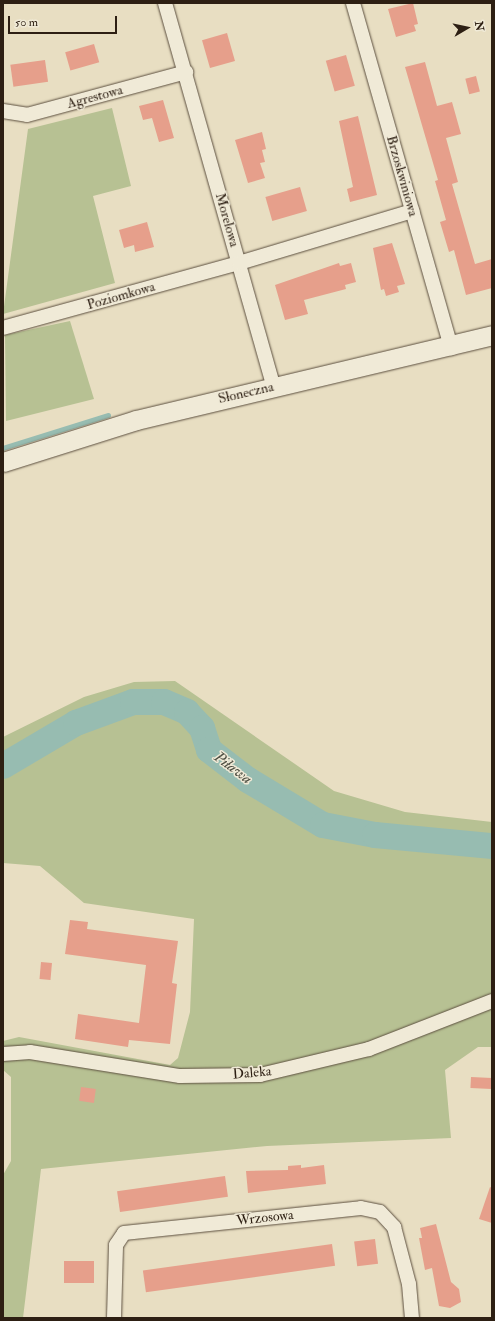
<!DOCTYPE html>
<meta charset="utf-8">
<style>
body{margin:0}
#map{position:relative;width:495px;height:1321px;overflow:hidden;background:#e8dec2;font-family:"IM FELL Double Pica",serif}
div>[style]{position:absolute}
.green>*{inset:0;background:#b7c193}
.stream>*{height:4.5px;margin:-2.25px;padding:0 2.25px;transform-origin:2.25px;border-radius:2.25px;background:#97bcb1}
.river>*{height:26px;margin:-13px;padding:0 13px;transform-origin:13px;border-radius:13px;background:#97bcb1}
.building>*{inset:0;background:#e69f8b;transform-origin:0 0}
.roads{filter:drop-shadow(0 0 1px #5c4f3f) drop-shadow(0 0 1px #5c4f3f)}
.street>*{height:14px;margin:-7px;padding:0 7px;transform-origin:7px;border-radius:7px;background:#f0ead7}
.secondary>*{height:19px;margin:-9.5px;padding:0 9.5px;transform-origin:9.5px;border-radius:9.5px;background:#f0ead7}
span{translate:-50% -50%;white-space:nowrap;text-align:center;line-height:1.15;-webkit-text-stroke:3px #f0ead7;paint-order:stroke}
.street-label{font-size:14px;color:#2d1f13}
.water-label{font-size:15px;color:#4d4e42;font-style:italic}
.frame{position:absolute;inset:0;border:4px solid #2d1f13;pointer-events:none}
.north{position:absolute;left:447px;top:8px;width:40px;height:40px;-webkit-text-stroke:3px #f0ead7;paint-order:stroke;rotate:81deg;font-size:11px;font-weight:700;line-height:16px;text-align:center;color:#2d1f13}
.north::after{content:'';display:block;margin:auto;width:14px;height:18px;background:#2d1f13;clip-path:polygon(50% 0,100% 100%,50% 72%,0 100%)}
.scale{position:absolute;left:8px;top:16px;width:109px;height:18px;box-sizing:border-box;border:2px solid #2d1f13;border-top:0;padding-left:5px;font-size:12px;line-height:14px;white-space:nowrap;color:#2d1f13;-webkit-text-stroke:3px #f0ead7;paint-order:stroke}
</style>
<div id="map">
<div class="green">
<div style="clip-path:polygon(112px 108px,131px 186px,93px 196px,115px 283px,3px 314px,28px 129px)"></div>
<div style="clip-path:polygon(70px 321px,94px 399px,6px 421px,5px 335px)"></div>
<div style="clip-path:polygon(175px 681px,334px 791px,405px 812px,492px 822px,492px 1047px,478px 1047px,445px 1070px,451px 1138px,267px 1146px,41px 1169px,23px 1318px,3px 1318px,3px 1175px,11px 1161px,11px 1077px,3px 1070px,3px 1041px,19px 1037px,170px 1065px,178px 1058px,190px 1012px,194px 919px,84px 903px,40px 866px,3px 863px,3px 737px,84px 697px,134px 682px)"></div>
</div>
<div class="stream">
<div style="left:3px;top:448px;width:110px;rotate:-17.4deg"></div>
</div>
<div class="river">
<div style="left:3px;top:766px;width:85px;rotate:-30.5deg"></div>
<div style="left:76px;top:723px;width:61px;rotate:-20.2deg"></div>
<div style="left:133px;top:702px;width:31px"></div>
<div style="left:164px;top:702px;width:25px;rotate:23deg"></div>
<div style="left:187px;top:712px;width:22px;rotate:47deg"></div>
<div style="left:202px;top:728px;width:23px;rotate:72deg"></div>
<div style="left:209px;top:750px;width:49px;rotate:37.6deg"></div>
<div style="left:248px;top:780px;width:87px;rotate:31deg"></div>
<div style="left:323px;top:825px;width:53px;rotate:10.9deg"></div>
<div style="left:375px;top:835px;width:118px;rotate:5.4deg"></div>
</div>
<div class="building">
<div style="clip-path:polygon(413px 3px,418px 24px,414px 25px,416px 31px,396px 37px,388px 9px)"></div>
<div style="left:227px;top:33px;width:29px;height:26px;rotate:74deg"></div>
<div style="left:94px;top:44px;width:19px;height:30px;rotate:74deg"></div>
<div style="left:346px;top:55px;width:32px;height:21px;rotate:74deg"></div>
<div style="left:45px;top:60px;width:22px;height:35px;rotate:82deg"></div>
<div style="clip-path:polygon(425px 62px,437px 106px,452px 102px,461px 134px,446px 138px,458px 182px,452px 184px,475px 264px,492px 259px,492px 288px,466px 295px,454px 250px,449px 252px,440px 222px,446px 220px,435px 181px,438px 180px,405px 67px)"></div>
<div style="left:476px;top:76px;width:16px;height:11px;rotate:76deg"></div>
<div style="clip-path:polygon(163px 100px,174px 138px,159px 142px,152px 118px,143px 120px,139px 106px)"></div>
<div style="clip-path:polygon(358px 116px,377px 195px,350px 202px,347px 189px,353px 187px,339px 121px)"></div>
<div style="clip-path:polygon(262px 132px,266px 149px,262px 150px,265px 162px,260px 163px,265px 178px,248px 183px,235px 140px)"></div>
<div style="left:300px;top:187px;width:25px;height:36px;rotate:74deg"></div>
<div style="clip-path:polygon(147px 222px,154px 247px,135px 252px,134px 245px,124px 248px,119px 230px)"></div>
<div style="clip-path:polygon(392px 243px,405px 284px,397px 286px,399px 292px,386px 296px,384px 289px,381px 290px,373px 248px)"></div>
<div style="clip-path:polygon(339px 263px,340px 266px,351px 263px,356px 282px,345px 285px,346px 289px,304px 300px,308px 314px,285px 320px,275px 285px)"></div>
<div style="clip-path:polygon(70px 920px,88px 922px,87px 929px,178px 941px,172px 983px,177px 984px,170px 1044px,129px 1040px,128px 1047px,75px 1039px,78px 1014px,139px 1023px,146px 965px,65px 954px)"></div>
<div style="left:41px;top:962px;width:11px;height:17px;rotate:5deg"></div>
<div style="left:471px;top:1077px;width:21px;height:11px;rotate:3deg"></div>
<div style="left:81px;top:1087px;width:15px;height:14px;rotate:8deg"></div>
<div style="clip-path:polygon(301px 1165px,301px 1168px,324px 1165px,326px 1184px,248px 1193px,246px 1171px,288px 1170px,288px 1166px)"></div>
<div style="left:225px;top:1176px;width:21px;height:109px;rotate:82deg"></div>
<div style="clip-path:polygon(490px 1187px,492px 1188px,492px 1223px,479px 1219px)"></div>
<div style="clip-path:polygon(436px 1224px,451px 1282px,459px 1289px,461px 1302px,450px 1308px,439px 1306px,432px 1268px,425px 1270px,419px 1238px,422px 1238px,420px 1228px)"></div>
<div style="left:375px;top:1239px;width:25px;height:21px;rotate:83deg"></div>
<div style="left:332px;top:1244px;width:22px;height:191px;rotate:82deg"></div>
<div style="left:64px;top:1261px;width:30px;height:22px"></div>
</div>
<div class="roads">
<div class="street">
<div style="left:165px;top:3px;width:399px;rotate:74.2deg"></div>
<div style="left:353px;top:3px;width:359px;rotate:74.1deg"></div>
<div style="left:3px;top:111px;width:24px;rotate:9deg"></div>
<div style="left:27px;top:115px;width:165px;rotate:-15.1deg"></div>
<div style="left:3px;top:328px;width:245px;rotate:-15.4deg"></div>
<div style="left:239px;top:263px;width:181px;rotate:-16.7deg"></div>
<div style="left:3px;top:1054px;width:27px;rotate:-4deg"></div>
<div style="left:30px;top:1052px;width:152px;rotate:9.1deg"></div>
<div style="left:180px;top:1076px;width:80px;rotate:-0.7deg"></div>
<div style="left:260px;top:1075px;width:112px;rotate:-13.4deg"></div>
<div style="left:369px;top:1049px;width:132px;rotate:-21.3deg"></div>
<div style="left:114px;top:1318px;width:73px;rotate:-88.4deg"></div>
<div style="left:116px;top:1245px;width:14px;rotate:-56deg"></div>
<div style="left:124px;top:1233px;width:238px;rotate:-6deg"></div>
<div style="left:361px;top:1208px;width:19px;rotate:12deg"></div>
<div style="left:380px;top:1212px;width:21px;rotate:47deg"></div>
<div style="left:394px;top:1227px;width:59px;rotate:75.3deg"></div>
<div style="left:409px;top:1284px;width:34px;rotate:85deg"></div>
</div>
<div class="secondary">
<div style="left:3px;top:462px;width:139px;rotate:-17.5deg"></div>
<div style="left:136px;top:420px;width:366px;rotate:-13.4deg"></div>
</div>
</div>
<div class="street-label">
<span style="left:95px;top:97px;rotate:-15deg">Agrestowa</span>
<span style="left:402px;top:176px;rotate:74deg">Brzoskwiniowa</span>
<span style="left:227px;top:220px;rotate:74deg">Morelowa</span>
<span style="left:121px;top:296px;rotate:-16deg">Poziomkowa</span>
<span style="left:246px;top:393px;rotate:-13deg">Słoneczna</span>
<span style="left:252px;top:1073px;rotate:-5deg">Daleka</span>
<span style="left:265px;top:1218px;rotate:-6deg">Wrzosowa</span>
</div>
<div class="water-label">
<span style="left:233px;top:768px;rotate:37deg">Piława</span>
</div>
<div class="frame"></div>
<div class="north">N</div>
<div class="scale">50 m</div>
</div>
